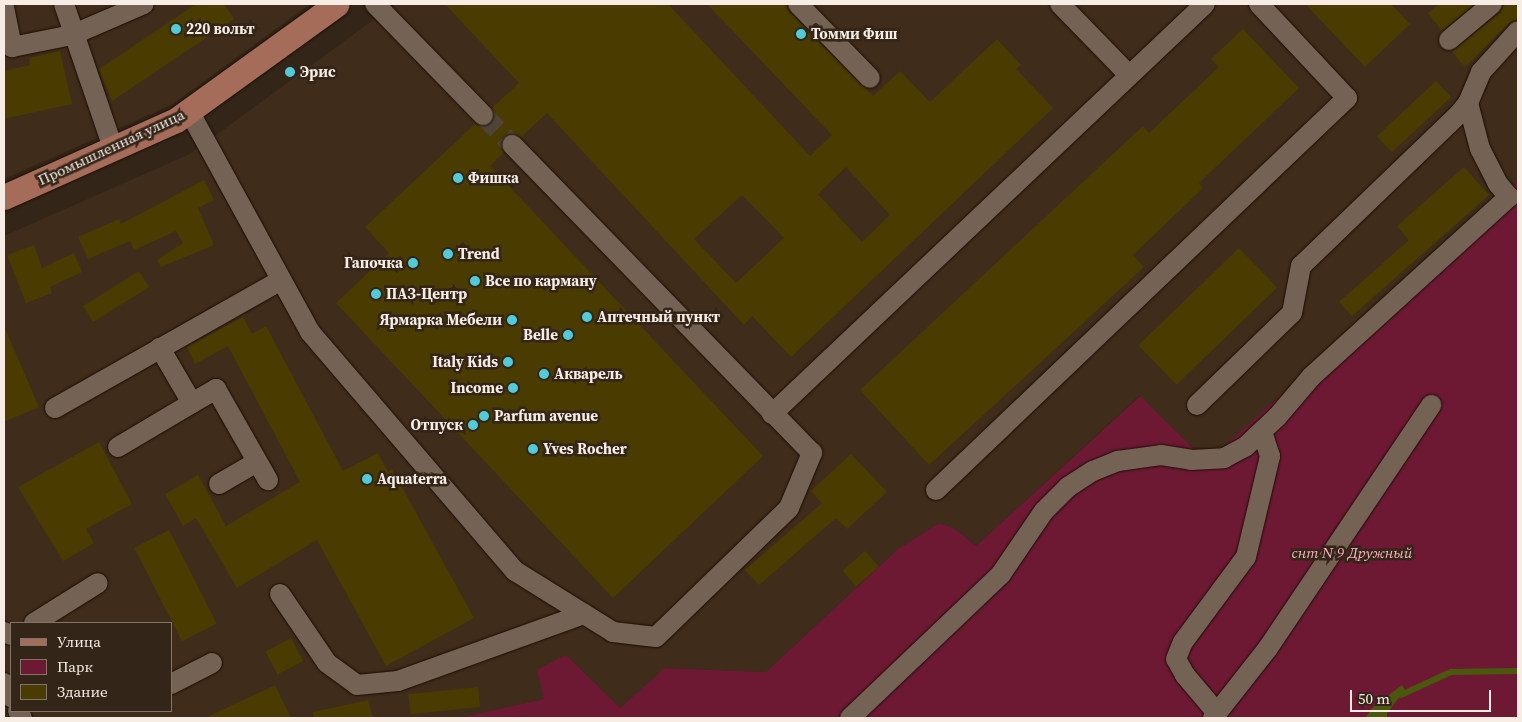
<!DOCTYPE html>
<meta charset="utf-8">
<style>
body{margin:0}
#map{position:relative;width:1522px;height:722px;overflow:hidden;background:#332518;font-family:"Source Serif 4",serif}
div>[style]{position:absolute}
.built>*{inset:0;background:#402c1a}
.green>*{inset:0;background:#6e1934}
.water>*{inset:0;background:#4a580d}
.stream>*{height:5.5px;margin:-2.75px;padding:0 2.75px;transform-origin:2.75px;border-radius:2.75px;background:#4a580d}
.building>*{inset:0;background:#4a3b01;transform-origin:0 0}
.minor-tunnel>*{height:20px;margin-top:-10px;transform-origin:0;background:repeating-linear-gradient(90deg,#504337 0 20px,transparent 0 30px)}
.roads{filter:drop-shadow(0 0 1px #1b0e03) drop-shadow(0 0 1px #1b0e03)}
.minor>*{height:20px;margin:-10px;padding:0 10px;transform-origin:10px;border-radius:10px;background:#746355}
.major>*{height:25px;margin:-12.5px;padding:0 12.5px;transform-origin:12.5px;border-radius:12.5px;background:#a56c5a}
.dots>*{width:14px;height:14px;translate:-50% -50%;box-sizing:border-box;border:2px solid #332518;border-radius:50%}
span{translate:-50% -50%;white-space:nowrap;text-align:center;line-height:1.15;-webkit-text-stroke:5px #332518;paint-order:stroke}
.poi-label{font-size:15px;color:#f7ede4;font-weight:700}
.left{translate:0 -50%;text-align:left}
.right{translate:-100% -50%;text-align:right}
.street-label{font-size:15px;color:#f7ede4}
.park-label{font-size:15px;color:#fdb1c0;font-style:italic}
.frame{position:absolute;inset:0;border:5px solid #f7ede4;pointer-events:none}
.legend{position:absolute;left:10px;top:622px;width:162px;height:90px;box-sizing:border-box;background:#332518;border:1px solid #81756a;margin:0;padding:6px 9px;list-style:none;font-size:15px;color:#f7ede4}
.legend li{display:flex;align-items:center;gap:10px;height:25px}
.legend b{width:25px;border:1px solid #81756a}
.scale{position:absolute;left:1350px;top:690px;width:141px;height:22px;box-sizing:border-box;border:2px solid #f7ede4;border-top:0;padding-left:6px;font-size:15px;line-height:18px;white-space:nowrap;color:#f7ede4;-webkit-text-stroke:4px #332518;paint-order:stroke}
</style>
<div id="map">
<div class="built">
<div style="clip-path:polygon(4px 4px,310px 4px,173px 104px,4px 179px)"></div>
<div style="clip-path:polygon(evenodd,395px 4px,1518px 4px,1518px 182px,1222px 448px,1194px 449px,1139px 396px,976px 546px,955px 529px,939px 523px,898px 549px,766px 672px,666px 668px,620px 708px,544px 699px,459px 718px,4px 718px,4px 236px,190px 154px,395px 4px,11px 623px,171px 623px,171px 711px,11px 711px,11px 623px)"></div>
</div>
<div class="green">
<div style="clip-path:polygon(1518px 182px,1518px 718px,459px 718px,544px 699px,537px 670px,566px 655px,620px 708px,665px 668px,766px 672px,898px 549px,939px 523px,955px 529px,976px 546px,1140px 396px,1194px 449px,1222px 448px)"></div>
</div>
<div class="water">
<div style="clip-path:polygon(1402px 685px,1405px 690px,1387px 713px,1387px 718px,1365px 718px,1372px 708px)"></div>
</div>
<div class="stream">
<div style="left:1401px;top:695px;width:55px;rotate:-24.7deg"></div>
<div style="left:1451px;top:672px;width:67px;rotate:-0.9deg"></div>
</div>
<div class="building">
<div style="clip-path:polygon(196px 4px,224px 4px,234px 19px,112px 101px,99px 69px)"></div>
<div style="clip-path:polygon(evenodd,445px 4px,668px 4px,810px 156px,832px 135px,707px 4px,785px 4px,789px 12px,873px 96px,900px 71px,930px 102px,997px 39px,1021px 65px,1016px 69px,1053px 108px,791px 357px,752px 316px,744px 325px,547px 113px,521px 137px,510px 133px,503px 137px,500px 147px,503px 153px,490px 166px,763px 456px,613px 598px,336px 303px,389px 253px,365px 227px,475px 124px,480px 126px,491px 124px,494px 118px,492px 108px,519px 83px,445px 4px,846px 167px,890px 215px,862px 242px,818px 194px,846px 167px,445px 4px,742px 195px,784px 238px,736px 283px,694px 239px,742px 195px)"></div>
<div style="clip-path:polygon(1305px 4px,1391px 4px,1410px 24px,1365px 67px)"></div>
<div style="clip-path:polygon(1439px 4px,1474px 4px,1442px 31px,1428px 13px)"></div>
<div style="clip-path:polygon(1504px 4px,1518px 4px,1518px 19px,1509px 23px,1465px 67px,1452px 52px,1500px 13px)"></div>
<div style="clip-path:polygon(1243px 29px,1299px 88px,1199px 183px,1203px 188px,1133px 255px,1144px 267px,929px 465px,860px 390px,1143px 126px,1149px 133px,1219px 67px,1211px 59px)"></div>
<div style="clip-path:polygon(60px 51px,72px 104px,4px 119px,4px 71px,30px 65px,29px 58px)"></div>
<div style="left:1436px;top:81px;width:22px;height:81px;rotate:47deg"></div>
<div style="clip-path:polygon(1464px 167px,1489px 195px,1352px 316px,1339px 302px,1409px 240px,1397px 226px)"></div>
<div style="clip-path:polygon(204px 180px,214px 200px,198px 208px,214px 245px,161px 267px,157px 260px,183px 243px,176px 231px,134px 250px,130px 241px,88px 259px,78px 237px,119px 219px,121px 224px)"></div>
<div style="clip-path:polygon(34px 245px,42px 268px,74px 253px,82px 272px,50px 287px,52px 293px,26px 303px,7px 255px)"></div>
<div style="left:1239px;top:248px;width:55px;height:140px;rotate:46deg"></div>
<div style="left:139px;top:271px;width:19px;height:66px;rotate:58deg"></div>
<div style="clip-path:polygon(243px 317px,252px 334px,266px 326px,343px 471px,378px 453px,388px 472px,392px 469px,474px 618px,386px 666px,317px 540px,237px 588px,196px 518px,183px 526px,165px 494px,198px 475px,226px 526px,300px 482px,228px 346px,195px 364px,187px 347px)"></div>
<div style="clip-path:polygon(4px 326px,39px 407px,4px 422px)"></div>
<div style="clip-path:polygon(99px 442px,132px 504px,86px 529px,94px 543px,63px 561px,18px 487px)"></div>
<div style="clip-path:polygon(851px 454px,887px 492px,847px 529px,836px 518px,759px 585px,745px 570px,822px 503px,811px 491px)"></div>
<div style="left:169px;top:530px;width:105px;height:39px;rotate:63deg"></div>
<div style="left:865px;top:551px;width:21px;height:30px;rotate:49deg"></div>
<div style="left:291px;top:638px;width:26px;height:29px;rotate:62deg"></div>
<div style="clip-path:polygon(275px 685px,291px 718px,205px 718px)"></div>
<div style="left:478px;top:687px;width:20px;height:70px;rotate:84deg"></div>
<div style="clip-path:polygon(368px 700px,373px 718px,314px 718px,313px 712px)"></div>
</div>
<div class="minor-tunnel">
<div style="left:483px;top:115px;width:42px;rotate:46deg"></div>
</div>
<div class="roads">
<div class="minor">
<div style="left:64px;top:4px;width:152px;rotate:71.2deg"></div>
<div style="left:375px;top:4px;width:155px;rotate:45.8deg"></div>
<div style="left:798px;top:4px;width:103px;rotate:45.8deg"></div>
<div style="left:1060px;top:4px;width:99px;rotate:45.8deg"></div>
<div style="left:4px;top:7px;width:41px;rotate:78.7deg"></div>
<div style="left:12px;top:47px;width:61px;rotate:-11.3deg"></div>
<div style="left:72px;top:35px;width:78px;rotate:-23.3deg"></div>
<div style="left:1449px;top:40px;width:56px;rotate:-39.9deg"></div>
<div style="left:189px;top:111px;width:252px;rotate:61.3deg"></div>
<div style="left:310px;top:332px;width:315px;rotate:49.4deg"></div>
<div style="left:515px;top:571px;width:115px;rotate:31.9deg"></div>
<div style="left:613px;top:632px;width:43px;rotate:6.6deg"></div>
<div style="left:656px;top:637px;width:185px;rotate:-44.1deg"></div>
<div style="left:789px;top:508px;width:60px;rotate:-67.3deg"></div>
<div style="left:812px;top:453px;width:430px;rotate:-134.2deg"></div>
<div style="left:192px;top:403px;width:28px;rotate:-30deg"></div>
<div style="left:216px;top:389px;width:105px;rotate:60.3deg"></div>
<div style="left:1197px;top:405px;width:132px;rotate:-44.1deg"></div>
<div style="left:1292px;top:313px;width:48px;rotate:-79.2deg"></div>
<div style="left:1301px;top:266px;width:219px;rotate:-43.9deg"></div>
<div style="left:1459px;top:114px;width:14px;rotate:-51deg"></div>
<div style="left:1468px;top:103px;width:34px;rotate:-67deg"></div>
<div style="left:1481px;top:72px;width:55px;rotate:-47.9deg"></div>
<div style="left:55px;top:408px;width:260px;rotate:-29.5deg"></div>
<div style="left:772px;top:414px;width:596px;rotate:-43.44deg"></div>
<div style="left:118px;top:447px;width:86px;rotate:-30.7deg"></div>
<div style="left:192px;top:403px;width:64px;rotate:-120.2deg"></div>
<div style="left:219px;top:484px;width:44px;rotate:-30.1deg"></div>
<div style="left:936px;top:490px;width:568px;rotate:-43.64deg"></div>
<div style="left:1347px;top:98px;width:129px;rotate:-133.1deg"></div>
<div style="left:280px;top:594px;width:83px;rotate:55.7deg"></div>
<div style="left:327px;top:663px;width:37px;rotate:36deg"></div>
<div style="left:357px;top:685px;width:41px;rotate:-5.6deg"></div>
<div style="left:398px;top:681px;width:198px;rotate:-19.8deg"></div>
<div style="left:34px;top:623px;width:75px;rotate:-32deg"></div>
<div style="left:4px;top:632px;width:8px;rotate:23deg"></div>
<div style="left:4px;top:683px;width:16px;rotate:63deg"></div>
<div style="left:171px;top:684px;width:46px;rotate:-27.1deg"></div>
<div style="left:18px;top:711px;width:8px;rotate:60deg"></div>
<div style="left:1217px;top:713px;width:50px;rotate:-130.1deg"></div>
<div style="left:1185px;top:675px;width:18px;rotate:-119deg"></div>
<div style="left:1176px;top:659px;width:18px;rotate:-68deg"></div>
<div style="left:1183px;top:642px;width:106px;rotate:-53.5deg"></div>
<div style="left:1246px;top:557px;width:104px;rotate:-76.6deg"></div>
<div style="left:1270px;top:456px;width:25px;rotate:-108deg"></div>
<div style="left:850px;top:718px;width:209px;rotate:-43.6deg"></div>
<div style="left:1001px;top:574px;width:76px;rotate:-55.7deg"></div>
<div style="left:1044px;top:511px;width:34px;rotate:-45deg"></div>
<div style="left:1068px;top:487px;width:30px;rotate:-33deg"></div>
<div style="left:1093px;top:471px;width:27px;rotate:-22deg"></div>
<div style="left:1118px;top:461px;width:43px;rotate:-7.9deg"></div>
<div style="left:1161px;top:455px;width:30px;rotate:9deg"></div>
<div style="left:1191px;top:460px;width:33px;rotate:-3deg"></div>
<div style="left:1224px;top:458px;width:24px;rotate:-28deg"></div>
<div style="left:1245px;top:447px;width:44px;rotate:-43.2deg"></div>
<div style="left:1277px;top:417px;width:52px;rotate:-49.6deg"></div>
<div style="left:1311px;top:377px;width:268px;rotate:-42.3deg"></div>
<div style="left:1509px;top:197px;width:17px;rotate:-130deg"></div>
<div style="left:1498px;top:184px;width:39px;rotate:-117deg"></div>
<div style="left:1480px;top:149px;width:48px;rotate:-104.6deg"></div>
<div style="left:1213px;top:718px;width:89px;rotate:-51.8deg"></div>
<div style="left:1268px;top:648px;width:293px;rotate:-56.1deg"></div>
</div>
<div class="major">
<div style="left:4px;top:197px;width:188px;rotate:-24.1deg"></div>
<div style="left:176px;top:120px;width:198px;rotate:-35.8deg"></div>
</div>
</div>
<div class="dots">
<div style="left:176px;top:29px;background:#52cbd9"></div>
<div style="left:801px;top:34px;background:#52cbd9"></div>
<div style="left:290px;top:72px;background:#52cbd9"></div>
<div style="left:458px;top:178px;background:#52cbd9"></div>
<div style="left:448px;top:254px;background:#52cbd9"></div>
<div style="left:413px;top:263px;background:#52cbd9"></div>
<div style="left:475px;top:281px;background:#52cbd9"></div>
<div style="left:376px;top:294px;background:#52cbd9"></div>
<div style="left:587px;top:317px;background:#52cbd9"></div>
<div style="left:512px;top:320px;background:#52cbd9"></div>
<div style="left:568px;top:335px;background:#52cbd9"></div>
<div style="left:508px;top:362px;background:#52cbd9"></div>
<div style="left:544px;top:374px;background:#52cbd9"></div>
<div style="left:513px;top:388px;background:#52cbd9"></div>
<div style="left:484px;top:416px;background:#52cbd9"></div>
<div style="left:473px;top:425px;background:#52cbd9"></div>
<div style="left:533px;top:449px;background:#52cbd9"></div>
<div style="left:367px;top:479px;background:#52cbd9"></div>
</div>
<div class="poi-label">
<span class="left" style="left:186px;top:29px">220 вольт</span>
<span class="left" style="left:811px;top:34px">Томми Фиш</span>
<span class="left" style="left:300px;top:72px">Эрис</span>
<span class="left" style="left:468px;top:178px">Фишка</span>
<span class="left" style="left:458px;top:254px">Trend</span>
<span class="right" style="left:403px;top:263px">Гапочка</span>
<span class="left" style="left:485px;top:281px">Все по карману</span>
<span class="left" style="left:386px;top:294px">ПАЗ-Центр</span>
<span class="left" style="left:597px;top:317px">Аптечный пункт</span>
<span class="right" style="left:502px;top:320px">Ярмарка Мебели</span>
<span class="right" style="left:558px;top:335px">Belle</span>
<span class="right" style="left:498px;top:362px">Italy Kids</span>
<span class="left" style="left:554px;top:374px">Акварель</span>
<span class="right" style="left:503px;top:388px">Income</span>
<span class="left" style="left:494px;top:416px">Parfum avenue</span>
<span class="right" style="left:463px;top:425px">Отпуск</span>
<span class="left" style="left:543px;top:449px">Yves Rocher</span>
<span class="left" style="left:377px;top:479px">Aquaterra</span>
</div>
<div class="street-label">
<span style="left:111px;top:147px;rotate:-25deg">Промышленная улица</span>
</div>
<div class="park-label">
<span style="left:1352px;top:553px">снт N 9 Дружный</span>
</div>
<div class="frame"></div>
<ul class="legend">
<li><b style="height:6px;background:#a56c5a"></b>Улица</li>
<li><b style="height:14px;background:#6e1934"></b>Парк</li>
<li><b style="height:14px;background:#4a3b01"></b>Здание</li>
</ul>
<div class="scale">50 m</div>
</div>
